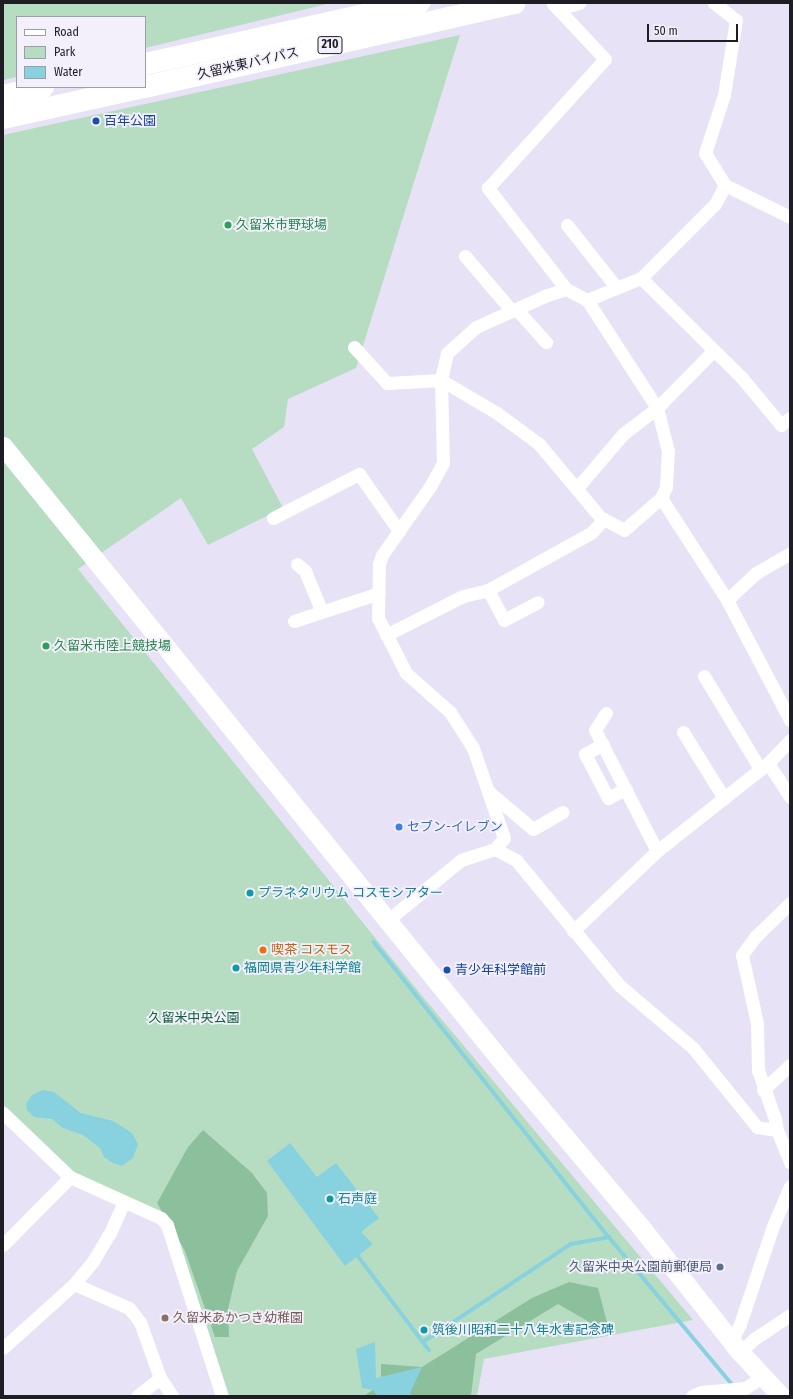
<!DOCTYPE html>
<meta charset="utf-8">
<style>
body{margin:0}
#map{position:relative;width:793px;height:1399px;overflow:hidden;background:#e7e2f5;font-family:"Fira Sans Condensed","Noto Sans JP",sans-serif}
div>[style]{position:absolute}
.green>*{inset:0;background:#b6ddc1}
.forest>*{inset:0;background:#8cc09d}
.water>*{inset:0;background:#88d1df}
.stream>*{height:3.5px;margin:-1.75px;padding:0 1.75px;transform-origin:1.75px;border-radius:1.75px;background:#88d1df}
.street>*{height:13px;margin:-6.5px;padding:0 6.5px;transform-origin:6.5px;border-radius:6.5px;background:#fff}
.secondary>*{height:19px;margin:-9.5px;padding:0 9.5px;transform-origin:9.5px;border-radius:9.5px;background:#fff}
.highway>*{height:22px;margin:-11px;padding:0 11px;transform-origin:11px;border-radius:11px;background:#fff}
.dots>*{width:11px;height:11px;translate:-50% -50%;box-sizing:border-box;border:2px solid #f3f0fc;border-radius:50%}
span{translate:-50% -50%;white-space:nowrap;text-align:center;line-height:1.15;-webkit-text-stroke:3.5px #f3f0fc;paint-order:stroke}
.shield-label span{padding:1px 3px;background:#f3f0fc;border:1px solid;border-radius:3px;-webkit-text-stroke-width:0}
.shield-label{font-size:12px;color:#1f1d24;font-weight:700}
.street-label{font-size:13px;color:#1f1d24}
.transit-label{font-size:13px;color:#164399}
.left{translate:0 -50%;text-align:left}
.leisure-label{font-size:13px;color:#27864d}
.shop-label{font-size:13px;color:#366cbe}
.culture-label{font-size:13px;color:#0d838f}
.food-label{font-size:13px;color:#c56008}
.park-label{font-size:13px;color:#0b6237}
.service-label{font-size:13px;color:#4e5e75}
.right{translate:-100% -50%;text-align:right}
.education-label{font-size:13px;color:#785e54}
.frame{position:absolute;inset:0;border:4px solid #1f1d24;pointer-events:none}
.legend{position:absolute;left:16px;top:16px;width:130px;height:72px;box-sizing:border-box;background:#f3f0fc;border:1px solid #9e9ca6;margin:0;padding:5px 7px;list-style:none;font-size:12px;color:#1f1d24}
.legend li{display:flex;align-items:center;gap:8px;height:20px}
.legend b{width:20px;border:1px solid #9e9ca6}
.scale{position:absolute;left:647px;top:24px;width:91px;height:18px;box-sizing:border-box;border:2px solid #1f1d24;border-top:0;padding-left:5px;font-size:12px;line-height:14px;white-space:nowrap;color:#1f1d24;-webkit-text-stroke:3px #f3f0fc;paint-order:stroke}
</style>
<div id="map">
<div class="green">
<div style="clip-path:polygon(3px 3px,331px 3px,145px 48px,145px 17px,17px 17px,17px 77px,3px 80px)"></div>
<div style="clip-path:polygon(460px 35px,356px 368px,288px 399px,284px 427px,252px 449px,283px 508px,208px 545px,181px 498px,78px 569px,418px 991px,693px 1320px,484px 1359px,477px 1396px,222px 1396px,171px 1218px,70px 1171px,3px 1104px,3px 135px)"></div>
</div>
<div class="forest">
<div style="clip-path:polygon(203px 1130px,252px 1173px,267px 1193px,268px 1216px,237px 1271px,228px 1309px,229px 1337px,215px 1337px,185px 1251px,157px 1203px,188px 1147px)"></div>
<div style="clip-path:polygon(569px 1282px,598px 1288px,610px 1334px,558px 1304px,476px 1354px,471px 1396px,364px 1396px,381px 1384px,381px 1364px,422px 1367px,532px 1298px)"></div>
</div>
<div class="water">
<div style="clip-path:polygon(43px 1090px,54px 1092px,81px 1113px,113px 1121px,132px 1133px,138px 1144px,133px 1158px,122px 1166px,111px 1162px,104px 1157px,100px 1148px,83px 1135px,63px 1128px,52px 1119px,34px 1117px,27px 1110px,26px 1104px,32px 1095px)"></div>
<div style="clip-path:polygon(290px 1143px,317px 1177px,336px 1163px,379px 1218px,361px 1232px,373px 1244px,345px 1266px,267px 1161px)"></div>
<div style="clip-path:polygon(375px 1342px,376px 1378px,422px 1367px,410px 1393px,412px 1396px,377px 1396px,373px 1390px,362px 1388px,356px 1349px)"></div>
</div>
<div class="stream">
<div style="left:374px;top:942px;width:377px;rotate:51.5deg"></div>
<div style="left:609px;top:1237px;width:190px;rotate:50.1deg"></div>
<div style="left:358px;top:1256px;width:118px;rotate:52.9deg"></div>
<div style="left:423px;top:1342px;width:178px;rotate:-33.5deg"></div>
<div style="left:571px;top:1244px;width:39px;rotate:-10deg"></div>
</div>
<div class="street">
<div style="left:714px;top:3px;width:28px;rotate:38deg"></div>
<div style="left:736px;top:20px;width:76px;rotate:99.1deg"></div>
<div style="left:724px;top:95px;width:61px;rotate:108.1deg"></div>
<div style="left:705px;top:153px;width:38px;rotate:58deg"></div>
<div style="left:553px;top:4px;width:7px;rotate:45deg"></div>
<div style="left:558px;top:9px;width:22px;rotate:-16deg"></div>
<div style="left:567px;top:225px;width:80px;rotate:51.6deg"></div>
<div style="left:465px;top:256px;width:72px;rotate:49.5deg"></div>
<div style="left:641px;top:278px;width:142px;rotate:44.7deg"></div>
<div style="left:742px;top:378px;width:61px;rotate:50.3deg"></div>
<div style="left:781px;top:425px;width:11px;rotate:-38deg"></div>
<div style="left:566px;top:289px;width:20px;rotate:162deg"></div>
<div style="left:547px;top:295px;width:78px;rotate:155.7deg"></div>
<div style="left:476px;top:327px;width:39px;rotate:138deg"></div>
<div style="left:447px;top:353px;width:28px;rotate:103deg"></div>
<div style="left:441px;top:380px;width:83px;rotate:88.6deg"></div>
<div style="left:443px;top:463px;width:25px;rotate:119deg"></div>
<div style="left:431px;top:485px;width:85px;rotate:125deg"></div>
<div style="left:382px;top:555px;width:9px;rotate:108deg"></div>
<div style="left:379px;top:564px;width:54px;rotate:91.1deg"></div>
<div style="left:378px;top:618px;width:62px;rotate:63deg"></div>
<div style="left:406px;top:673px;width:59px;rotate:41.6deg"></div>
<div style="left:450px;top:712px;width:43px;rotate:57.4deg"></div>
<div style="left:473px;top:748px;width:95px;rotate:71deg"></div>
<div style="left:504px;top:838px;width:14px;rotate:129deg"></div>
<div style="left:495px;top:849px;width:24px;rotate:28deg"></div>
<div style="left:516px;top:860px;width:162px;rotate:50.5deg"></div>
<div style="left:619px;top:985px;width:97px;rotate:40.4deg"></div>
<div style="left:693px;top:1048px;width:102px;rotate:51deg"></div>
<div style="left:757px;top:1127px;width:20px;rotate:9deg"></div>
<div style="left:587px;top:300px;width:58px;rotate:-22.2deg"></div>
<div style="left:641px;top:278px;width:105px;rotate:-45deg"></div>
<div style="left:715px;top:204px;width:21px;rotate:-62deg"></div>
<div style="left:725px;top:185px;width:72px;rotate:26.2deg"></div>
<div style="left:516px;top:309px;width:45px;rotate:47.7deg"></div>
<div style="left:354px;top:347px;width:49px;rotate:47.5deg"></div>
<div style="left:387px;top:383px;width:54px;rotate:-3.2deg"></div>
<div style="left:441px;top:380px;width:65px;rotate:30.5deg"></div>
<div style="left:497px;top:413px;width:52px;rotate:36.4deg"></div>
<div style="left:539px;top:444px;width:95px;rotate:50.1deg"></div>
<div style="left:600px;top:517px;width:27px;rotate:28deg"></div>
<div style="left:624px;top:530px;width:49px;rotate:-40.9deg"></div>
<div style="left:661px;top:498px;width:12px;rotate:-66deg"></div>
<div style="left:666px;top:487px;width:36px;rotate:-87deg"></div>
<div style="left:668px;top:451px;width:44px;rotate:-104.3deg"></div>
<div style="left:657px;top:408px;width:129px;rotate:-122.9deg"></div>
<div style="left:587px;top:300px;width:24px;rotate:-152deg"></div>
<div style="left:566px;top:289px;width:128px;rotate:-127.7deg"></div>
<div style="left:488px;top:188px;width:174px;rotate:-47.8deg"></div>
<div style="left:605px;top:59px;width:69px;rotate:-133.2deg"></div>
<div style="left:577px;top:488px;width:71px;rotate:-49.6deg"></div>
<div style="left:623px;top:434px;width:43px;rotate:-37.4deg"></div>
<div style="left:657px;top:408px;width:81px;rotate:-45.5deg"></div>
<div style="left:661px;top:498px;width:121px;rotate:57.1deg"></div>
<div style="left:727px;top:600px;width:136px;rotate:62.3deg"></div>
<div style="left:273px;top:518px;width:97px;rotate:-27.1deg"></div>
<div style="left:359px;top:474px;width:70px;rotate:54.9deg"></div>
<div style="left:297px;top:564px;width:11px;rotate:41deg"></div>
<div style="left:305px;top:571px;width:44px;rotate:67.5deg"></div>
<div style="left:488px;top:590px;width:34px;rotate:62deg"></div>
<div style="left:504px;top:620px;width:38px;rotate:-28deg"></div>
<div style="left:727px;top:600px;width:40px;rotate:-43deg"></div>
<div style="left:756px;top:573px;width:39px;rotate:-30deg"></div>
<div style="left:294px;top:621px;width:89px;rotate:-18.2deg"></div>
<div style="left:386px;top:635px;width:86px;rotate:-26.9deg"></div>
<div style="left:463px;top:596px;width:26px;rotate:-13deg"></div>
<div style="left:488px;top:590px;width:118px;rotate:-29deg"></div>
<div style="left:591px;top:533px;width:19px;rotate:-47deg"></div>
<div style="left:704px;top:676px;width:109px;rotate:58.9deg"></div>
<div style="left:606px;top:713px;width:20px;rotate:123deg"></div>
<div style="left:595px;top:730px;width:136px;rotate:62.9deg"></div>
<div style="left:683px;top:732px;width:78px;rotate:58.2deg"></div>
<div style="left:603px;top:744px;width:21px;rotate:151deg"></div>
<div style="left:585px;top:754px;width:50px;rotate:62.4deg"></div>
<div style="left:608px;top:798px;width:20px;rotate:-27deg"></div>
<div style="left:768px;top:763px;width:40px;rotate:57.1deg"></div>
<div style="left:489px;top:792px;width:57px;rotate:40.1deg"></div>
<div style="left:533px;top:829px;width:34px;rotate:-30deg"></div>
<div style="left:790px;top:903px;width:49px;rotate:135.8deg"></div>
<div style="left:755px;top:937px;width:22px;rotate:126deg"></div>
<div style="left:742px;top:955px;width:70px;rotate:77.6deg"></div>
<div style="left:757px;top:1023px;width:47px;rotate:88.8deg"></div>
<div style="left:758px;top:1070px;width:52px;rotate:70.9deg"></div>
<div style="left:775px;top:1119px;width:11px;rotate:80deg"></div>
<div style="left:777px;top:1130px;width:35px;rotate:68deg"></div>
<div style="left:388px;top:920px;width:94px;rotate:-39.4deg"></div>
<div style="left:461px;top:860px;width:36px;rotate:-18deg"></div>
<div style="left:573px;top:931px;width:116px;rotate:-43.6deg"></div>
<div style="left:657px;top:851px;width:142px;rotate:-38.4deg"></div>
<div style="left:768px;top:763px;width:32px;rotate:-46deg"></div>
<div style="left:763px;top:1090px;width:37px;rotate:-43deg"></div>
<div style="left:3px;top:1113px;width:93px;rotate:43.7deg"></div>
<div style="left:70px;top:1177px;width:100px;rotate:24.3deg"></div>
<div style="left:161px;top:1218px;width:9px;rotate:49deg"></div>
<div style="left:167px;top:1225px;width:180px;rotate:72.2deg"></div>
<div style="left:3px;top:1245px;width:95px;rotate:-45.4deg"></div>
<div style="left:74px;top:1284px;width:30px;rotate:-50deg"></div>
<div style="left:93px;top:1261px;width:33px;rotate:-59deg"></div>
<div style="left:110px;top:1233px;width:34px;rotate:-66deg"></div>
<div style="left:732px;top:1340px;width:18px;rotate:-63deg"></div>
<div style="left:740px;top:1324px;width:103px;rotate:-71.4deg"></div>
<div style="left:773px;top:1226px;width:43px;rotate:-67deg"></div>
<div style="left:3px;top:1348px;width:96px;rotate:-42deg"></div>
<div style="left:74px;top:1284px;width:60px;rotate:23.6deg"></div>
<div style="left:129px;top:1308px;width:18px;rotate:52deg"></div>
<div style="left:140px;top:1322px;width:59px;rotate:70.3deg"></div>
<div style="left:160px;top:1378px;width:22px;rotate:56deg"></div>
<div style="left:740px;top:1352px;width:19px;rotate:-43deg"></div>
<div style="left:754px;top:1339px;width:43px;rotate:-33.7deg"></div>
<div style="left:137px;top:1396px;width:29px;rotate:-38deg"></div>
<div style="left:692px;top:1396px;width:10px;rotate:-24deg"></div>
<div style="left:701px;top:1392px;width:44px;rotate:-5.2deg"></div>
<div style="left:745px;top:1388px;width:22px;rotate:-32deg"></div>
</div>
<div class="secondary">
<div style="left:3px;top:446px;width:801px;rotate:50.98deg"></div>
<div style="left:507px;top:1068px;width:207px;rotate:49.9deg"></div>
<div style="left:640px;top:1226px;width:161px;rotate:51.6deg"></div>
<div style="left:740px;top:1352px;width:60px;rotate:47deg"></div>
</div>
<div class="highway">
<div style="left:145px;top:64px;width:281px;rotate:-12.6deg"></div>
<div style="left:145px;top:87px;width:379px;rotate:-12.8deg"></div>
<div style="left:3px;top:96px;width:41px;rotate:-12.7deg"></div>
<div style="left:3px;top:118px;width:144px;rotate:-12.4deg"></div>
</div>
<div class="dots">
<div style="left:96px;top:121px;background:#1a4fb4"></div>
<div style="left:228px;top:225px;background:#2e9e5b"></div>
<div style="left:46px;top:646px;background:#2e9e5b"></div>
<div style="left:399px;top:827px;background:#3f7fe0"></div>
<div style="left:250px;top:893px;background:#0f9aa8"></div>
<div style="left:263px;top:950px;background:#e8710a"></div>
<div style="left:236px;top:968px;background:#0f9aa8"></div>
<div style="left:447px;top:970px;background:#1a4fb4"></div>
<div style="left:330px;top:1199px;background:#0f9aa8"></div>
<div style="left:720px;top:1267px;background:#5c6f8a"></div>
<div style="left:165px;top:1318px;background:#8d6e63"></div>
<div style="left:424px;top:1330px;background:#0f9aa8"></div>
</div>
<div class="shield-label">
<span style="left:330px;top:45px">210</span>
</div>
<div class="street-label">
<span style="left:248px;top:64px;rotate:-13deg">久留米東バイパス</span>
</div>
<div class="transit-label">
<span class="left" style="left:104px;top:121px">百年公園</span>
<span class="left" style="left:455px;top:970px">青少年科学館前</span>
</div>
<div class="leisure-label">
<span class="left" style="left:236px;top:225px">久留米市野球場</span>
<span class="left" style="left:54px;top:646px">久留米市陸上競技場</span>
</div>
<div class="shop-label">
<span class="left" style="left:407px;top:827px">セブン-イレブン</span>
</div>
<div class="culture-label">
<span class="left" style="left:258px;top:893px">プラネタリウム コスモシアター</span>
<span class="left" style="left:244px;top:968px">福岡県青少年科学館</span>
<span class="left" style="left:338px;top:1199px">石声庭</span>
<span class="left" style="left:432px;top:1330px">筑後川昭和二十八年水害記念碑</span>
</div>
<div class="food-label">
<span class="left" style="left:271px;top:950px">喫茶 コスモス</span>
</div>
<div class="park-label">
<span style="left:194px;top:1018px">久留米中央公園</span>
</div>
<div class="service-label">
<span class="right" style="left:712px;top:1267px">久留米中央公園前郵便局</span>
</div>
<div class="education-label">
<span class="left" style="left:173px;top:1318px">久留米あかつき幼稚園</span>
</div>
<div class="frame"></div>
<ul class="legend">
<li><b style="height:5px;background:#fff"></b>Road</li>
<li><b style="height:11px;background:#b6ddc1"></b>Park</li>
<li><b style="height:11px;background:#88d1df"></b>Water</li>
</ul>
<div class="scale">50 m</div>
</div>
